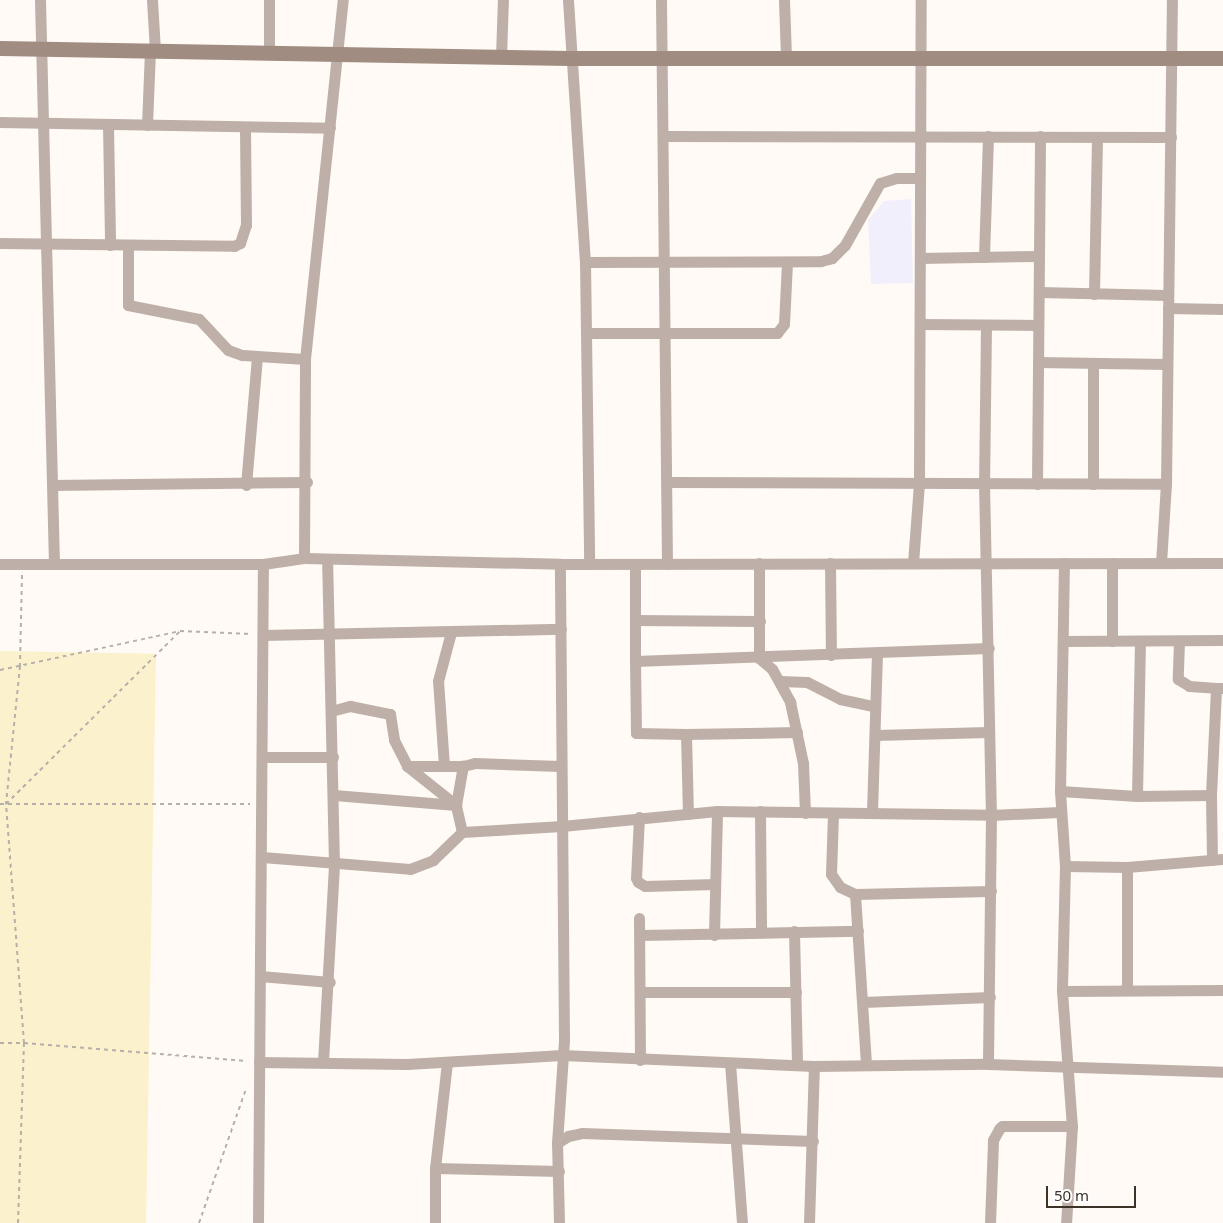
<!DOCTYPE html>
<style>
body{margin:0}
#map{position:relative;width:1223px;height:1223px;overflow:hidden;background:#fffaf5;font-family:"Noto Sans",sans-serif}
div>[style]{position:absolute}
.industrial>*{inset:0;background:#f2effc}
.sand>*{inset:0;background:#fbf1cc;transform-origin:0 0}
.path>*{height:2px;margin-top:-1px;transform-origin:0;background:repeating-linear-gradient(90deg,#b7b0aa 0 4px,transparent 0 8px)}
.street>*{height:11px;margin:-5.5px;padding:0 5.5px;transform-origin:5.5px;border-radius:5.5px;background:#beb0a8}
.secondary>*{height:15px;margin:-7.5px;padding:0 7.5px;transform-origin:7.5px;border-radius:7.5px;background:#a08c80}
span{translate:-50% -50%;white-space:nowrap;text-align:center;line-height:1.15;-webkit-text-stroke:4px #fff;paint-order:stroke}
.scale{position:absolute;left:1046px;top:1186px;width:90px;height:22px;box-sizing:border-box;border:2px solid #3c3228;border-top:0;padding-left:6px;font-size:15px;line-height:18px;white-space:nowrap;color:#3c3228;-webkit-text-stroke:4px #fff;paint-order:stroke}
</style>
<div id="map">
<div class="industrial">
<div style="clip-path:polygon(911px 199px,913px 283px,871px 284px,868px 220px,884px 201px)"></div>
</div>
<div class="sand">
<div style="left:0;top:651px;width:156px;height:572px;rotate:1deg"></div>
</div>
<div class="path">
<div style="left:22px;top:575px;width:91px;rotate:91.3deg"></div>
<div style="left:20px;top:666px;width:139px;rotate:95.8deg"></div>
<div style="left:6px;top:804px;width:245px;rotate:-44.8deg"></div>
<div style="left:0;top:670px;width:184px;rotate:-12.2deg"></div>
<div style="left:180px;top:631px;width:71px;rotate:2.4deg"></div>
<div style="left:0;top:804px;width:250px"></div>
<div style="left:0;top:1043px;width:24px"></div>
<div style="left:24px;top:1043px;width:240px;rotate:-94.3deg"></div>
<div style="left:18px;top:1223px;width:180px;rotate:-88.1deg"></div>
<div style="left:24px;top:1043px;width:223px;rotate:4.6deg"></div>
<div style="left:199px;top:1223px;width:142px;rotate:-70.7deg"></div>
</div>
<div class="street">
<div style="left:40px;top:0;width:564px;rotate:88.58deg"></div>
<div style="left:152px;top:0;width:50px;rotate:86.6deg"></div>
<div style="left:269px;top:0;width:51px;rotate:90deg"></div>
<div style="left:568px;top:0;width:263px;rotate:86.3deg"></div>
<div style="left:585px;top:262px;width:302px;rotate:89.2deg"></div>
<div style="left:661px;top:0;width:564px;rotate:89.39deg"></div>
<div style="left:784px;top:0;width:56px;rotate:88deg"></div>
<div style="left:501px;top:56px;width:56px;rotate:-88deg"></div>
<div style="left:0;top:122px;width:330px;rotate:1deg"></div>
<div style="left:108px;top:125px;width:120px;rotate:89deg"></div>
<div style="left:147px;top:125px;width:75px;rotate:-87.7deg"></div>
<div style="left:663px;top:136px;width:508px;rotate:0.11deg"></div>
<div style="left:0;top:243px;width:234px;rotate:0.7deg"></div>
<div style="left:234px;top:246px;width:7px;rotate:-27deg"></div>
<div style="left:240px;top:243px;width:19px;rotate:-72deg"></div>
<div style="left:246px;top:225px;width:98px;rotate:-90.6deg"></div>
<div style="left:128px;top:245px;width:60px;rotate:90deg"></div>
<div style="left:128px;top:305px;width:72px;rotate:11.2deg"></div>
<div style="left:199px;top:319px;width:42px;rotate:46.9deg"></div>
<div style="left:228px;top:350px;width:15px;rotate:20deg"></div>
<div style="left:242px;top:355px;width:63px;rotate:3.6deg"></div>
<div style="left:984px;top:257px;width:121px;rotate:-88.1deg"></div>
<div style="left:920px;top:258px;width:119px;rotate:-1deg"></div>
<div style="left:585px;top:262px;width:236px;rotate:-0.2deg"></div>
<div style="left:821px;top:261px;width:11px;rotate:-15deg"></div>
<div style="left:832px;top:258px;width:18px;rotate:-45deg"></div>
<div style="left:845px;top:245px;width:71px;rotate:-60.6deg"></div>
<div style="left:880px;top:183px;width:17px;rotate:-17deg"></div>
<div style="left:896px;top:178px;width:22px"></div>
<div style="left:1039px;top:292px;width:128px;rotate:1.3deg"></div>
<div style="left:1094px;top:294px;width:157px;rotate:-88.9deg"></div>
<div style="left:1168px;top:308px;width:55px;rotate:1deg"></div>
<div style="left:921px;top:324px;width:117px;rotate:0.5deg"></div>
<div style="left:986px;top:325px;width:158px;rotate:90.7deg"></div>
<div style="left:984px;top:483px;width:332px;rotate:88.8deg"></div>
<div style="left:991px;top:815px;width:249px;rotate:90.7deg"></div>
<div style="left:587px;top:333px;width:190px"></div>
<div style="left:777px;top:333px;width:11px;rotate:-52deg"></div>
<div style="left:784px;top:324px;width:62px;rotate:-87.2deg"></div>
<div style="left:1038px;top:362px;width:129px;rotate:0.9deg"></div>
<div style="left:668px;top:482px;width:498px;rotate:0.2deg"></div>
<div style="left:1037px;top:484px;width:348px;rotate:-89.5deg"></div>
<div style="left:1093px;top:484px;width:121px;rotate:-90deg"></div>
<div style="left:52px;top:485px;width:255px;rotate:-0.7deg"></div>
<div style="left:246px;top:485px;width:129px;rotate:-85.1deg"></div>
<div style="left:304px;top:558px;width:199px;rotate:-89.7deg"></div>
<div style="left:305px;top:359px;width:361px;rotate:-84deg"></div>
<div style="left:759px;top:563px;width:95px;rotate:90deg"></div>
<div style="left:759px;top:658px;width:17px;rotate:40deg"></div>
<div style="left:772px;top:669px;width:38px;rotate:61deg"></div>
<div style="left:790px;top:702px;width:62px;rotate:78deg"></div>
<div style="left:803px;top:763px;width:50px;rotate:87.7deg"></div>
<div style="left:830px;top:563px;width:92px;rotate:89.4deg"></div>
<div style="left:913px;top:563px;width:79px;rotate:-85.7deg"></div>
<div style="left:919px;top:484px;width:484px;rotate:-89.8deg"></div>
<div style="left:1064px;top:563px;width:228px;rotate:91deg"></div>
<div style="left:1060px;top:791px;width:75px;rotate:86.2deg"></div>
<div style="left:1065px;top:866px;width:125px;rotate:91.4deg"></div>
<div style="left:1062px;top:991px;width:135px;rotate:85.8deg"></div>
<div style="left:1072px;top:1126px;width:97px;rotate:93.5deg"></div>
<div style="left:1112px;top:563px;width:78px;rotate:90deg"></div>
<div style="left:1161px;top:563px;width:79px;rotate:-86.4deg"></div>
<div style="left:1166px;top:484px;width:484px;rotate:-89.3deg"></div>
<div style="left:0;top:564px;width:263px"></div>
<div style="left:263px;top:564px;width:41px;rotate:-8.3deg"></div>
<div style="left:304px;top:558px;width:256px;rotate:1.3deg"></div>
<div style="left:560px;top:564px;width:663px;rotate:-0.09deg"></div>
<div style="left:635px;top:564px;width:97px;rotate:90deg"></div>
<div style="left:635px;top:661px;width:354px;rotate:-2.1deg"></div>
<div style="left:635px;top:620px;width:125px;rotate:0.5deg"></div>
<div style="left:263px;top:635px;width:298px;rotate:-1.2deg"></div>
<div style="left:1064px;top:641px;width:159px;rotate:-0.4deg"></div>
<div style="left:1179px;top:641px;width:38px;rotate:92deg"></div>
<div style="left:1178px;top:679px;width:13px;rotate:32deg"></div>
<div style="left:1189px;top:686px;width:27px;rotate:4deg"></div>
<div style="left:635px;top:661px;width:72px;rotate:89.2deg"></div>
<div style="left:636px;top:733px;width:50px;rotate:1.1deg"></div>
<div style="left:686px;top:734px;width:80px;rotate:88.6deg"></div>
<div style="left:780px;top:681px;width:27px;rotate:2deg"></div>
<div style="left:807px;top:682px;width:37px;rotate:27deg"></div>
<div style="left:840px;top:699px;width:35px;rotate:12deg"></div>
<div style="left:331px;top:711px;width:20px;rotate:-15deg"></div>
<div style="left:350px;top:706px;width:41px;rotate:11.3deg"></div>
<div style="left:390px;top:714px;width:26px;rotate:81deg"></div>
<div style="left:394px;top:740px;width:29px;rotate:63deg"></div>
<div style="left:407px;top:766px;width:63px;rotate:38.5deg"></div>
<div style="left:686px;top:734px;width:111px;rotate:-1deg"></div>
<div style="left:875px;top:735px;width:113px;rotate:-1.5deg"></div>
<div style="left:262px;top:757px;width:71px"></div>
<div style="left:407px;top:766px;width:56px"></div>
<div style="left:444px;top:766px;width:85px;rotate:-94deg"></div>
<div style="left:438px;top:681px;width:51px;rotate:-75.1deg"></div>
<div style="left:1060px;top:791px;width:77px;rotate:3.7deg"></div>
<div style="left:1137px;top:796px;width:74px;rotate:-0.8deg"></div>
<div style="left:334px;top:795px;width:122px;rotate:4.7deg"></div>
<div style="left:1137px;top:796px;width:154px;rotate:-88.9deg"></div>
<div style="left:760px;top:811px;width:120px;rotate:89.5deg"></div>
<div style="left:872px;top:812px;width:159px;rotate:-88.2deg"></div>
<div style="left:833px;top:814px;width:60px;rotate:91.9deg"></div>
<div style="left:831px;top:874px;width:16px;rotate:55deg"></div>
<div style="left:840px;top:887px;width:17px;rotate:25deg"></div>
<div style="left:855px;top:894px;width:136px;rotate:-1.3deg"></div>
<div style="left:639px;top:817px;width:61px;rotate:92.8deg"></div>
<div style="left:636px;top:878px;width:4px;rotate:63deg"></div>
<div style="left:638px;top:882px;width:8px;rotate:30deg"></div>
<div style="left:645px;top:886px;width:70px;rotate:-1.6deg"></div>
<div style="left:462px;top:832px;width:28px;rotate:-103deg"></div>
<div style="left:456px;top:805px;width:40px;rotate:-80deg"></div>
<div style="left:463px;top:766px;width:12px;rotate:-14deg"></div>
<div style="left:475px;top:763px;width:85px;rotate:2deg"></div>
<div style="left:262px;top:857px;width:148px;rotate:4.6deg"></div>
<div style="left:410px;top:869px;width:25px;rotate:-21deg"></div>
<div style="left:433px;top:860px;width:40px;rotate:-44deg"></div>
<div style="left:462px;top:832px;width:100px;rotate:-3.4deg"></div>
<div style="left:562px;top:826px;width:156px;rotate:-5.5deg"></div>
<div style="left:717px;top:811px;width:274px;rotate:0.8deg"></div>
<div style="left:991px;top:815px;width:69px;rotate:-2.5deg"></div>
<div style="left:1212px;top:860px;width:65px;rotate:-90.9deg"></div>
<div style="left:1211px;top:795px;width:107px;rotate:-87.3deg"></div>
<div style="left:1216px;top:688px;width:7px"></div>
<div style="left:1065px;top:866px;width:62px;rotate:0.9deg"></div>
<div style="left:1127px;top:867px;width:96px;rotate:-4.8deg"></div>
<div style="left:1127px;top:867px;width:123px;rotate:90deg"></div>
<div style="left:855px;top:894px;width:171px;rotate:86.3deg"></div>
<div style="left:639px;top:918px;width:142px;rotate:89.6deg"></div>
<div style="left:794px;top:931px;width:133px;rotate:88.7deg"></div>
<div style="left:641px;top:935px;width:217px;rotate:-1.1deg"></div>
<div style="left:714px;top:935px;width:124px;rotate:-88.6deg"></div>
<div style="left:260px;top:976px;width:70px;rotate:4.9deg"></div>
<div style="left:1062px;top:991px;width:161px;rotate:-0.4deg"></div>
<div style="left:642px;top:992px;width:154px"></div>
<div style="left:863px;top:1002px;width:127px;rotate:-2.3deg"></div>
<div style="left:259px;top:1062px;width:148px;rotate:0.8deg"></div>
<div style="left:407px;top:1064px;width:155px;rotate:-3.3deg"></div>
<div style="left:562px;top:1055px;width:252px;rotate:2.5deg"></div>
<div style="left:814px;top:1066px;width:174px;rotate:-0.7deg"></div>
<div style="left:988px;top:1064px;width:235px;rotate:1.9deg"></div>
<div style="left:323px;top:1062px;width:198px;rotate:-86.8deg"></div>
<div style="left:334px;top:864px;width:305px;rotate:-91.3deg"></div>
<div style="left:730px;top:1063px;width:160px;rotate:85.7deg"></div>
<div style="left:557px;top:1143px;width:104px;rotate:-86.1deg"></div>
<div style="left:564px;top:1039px;width:475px;rotate:-90.5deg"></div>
<div style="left:435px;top:1168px;width:124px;rotate:1.4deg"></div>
<div style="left:258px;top:1223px;width:659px;rotate:-89.57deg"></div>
<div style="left:435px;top:1223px;width:55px;rotate:-90deg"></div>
<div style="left:435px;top:1168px;width:106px;rotate:-83.5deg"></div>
<div style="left:559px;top:1223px;width:80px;rotate:-91.4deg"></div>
<div style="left:557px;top:1143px;width:13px;rotate:-32deg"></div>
<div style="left:568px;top:1136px;width:14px;rotate:-12deg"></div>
<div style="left:582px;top:1133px;width:231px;rotate:2deg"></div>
<div style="left:809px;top:1223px;width:157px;rotate:-88.2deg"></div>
<div style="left:990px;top:1223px;width:83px;rotate:-87.9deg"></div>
<div style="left:993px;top:1140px;width:13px;rotate:-61deg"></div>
<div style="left:999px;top:1129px;width:4px;rotate:-45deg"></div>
<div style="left:1002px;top:1126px;width:70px"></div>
</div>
<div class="secondary">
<div style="left:0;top:48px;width:570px;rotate:1.01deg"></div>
<div style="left:570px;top:58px;width:653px"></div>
</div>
<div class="scale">50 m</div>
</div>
